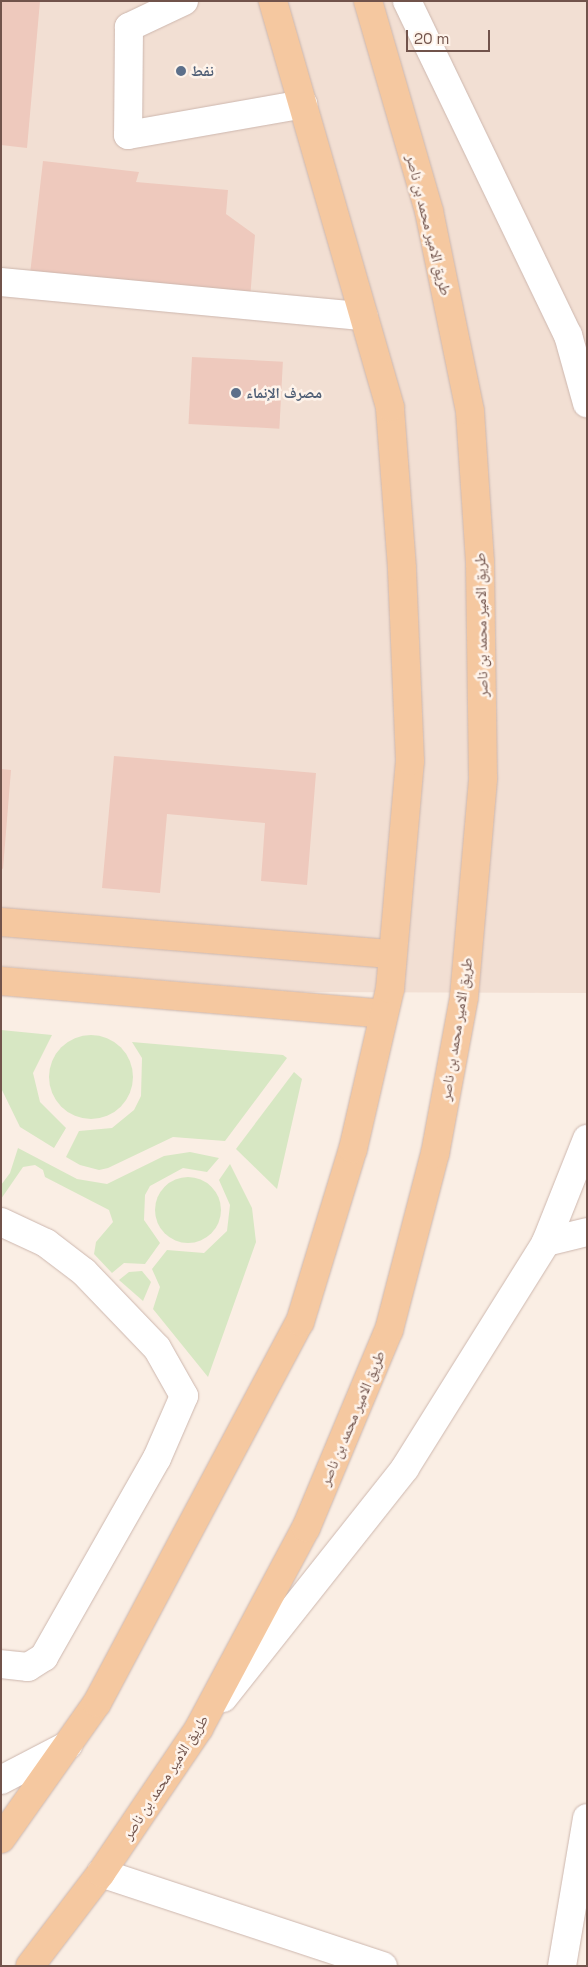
<!DOCTYPE html>
<meta charset="utf-8">
<style>
body{margin:0}
#map{position:relative;width:588px;height:1967px;overflow:hidden;background:#faeee4;font-family:"Space Grotesk","Noto Naskh Arabic",sans-serif}
div>[style]{position:absolute}
.residential>*{inset:0;background:#f2dfd3}
.green>*{inset:0;background:#d7e7c3}
.round{border-radius:50%}
.building>*{inset:0;background:#eec9bd;transform-origin:0 0}
.roads{filter:drop-shadow(0 0 1px #cdb7ae) drop-shadow(0 0 1px #cdb7ae)}
.minor>*{height:28px;margin:-14px;padding:0 14px;transform-origin:14px;border-radius:14px;background:#fff}
.major>*{height:28px;margin:-14px;padding:0 14px;transform-origin:14px;border-radius:14px;background:#f5c8a0}
.dots>*{width:14px;height:14px;translate:-50% -50%;box-sizing:border-box;border:2px solid #fef3ea;border-radius:50%}
span{translate:-50% -50%;white-space:nowrap;text-align:center;line-height:1.15;-webkit-text-stroke:5px #fef3ea;paint-order:stroke}
.service-label{font-size:15px;color:#4e5e75;font-weight:700}
.left{translate:0 -50%;text-align:left}
.street-label{font-size:15px;color:#71534b}
.frame{position:absolute;inset:0;border:2px solid #71534b;pointer-events:none}
.scale{position:absolute;left:406px;top:30px;width:84px;height:22px;box-sizing:border-box;border:2px solid #71534b;border-top:0;padding-left:6px;font-size:15px;line-height:18px;white-space:nowrap;color:#71534b;-webkit-text-stroke:4px #fef3ea;paint-order:stroke}
</style>
<div id="map">
<div class="residential">
<div style="clip-path:polygon(1px 1px,587px 1px,587px 993px,298px 992px,1px 966px)"></div>
</div>
<div class="green">
<div style="clip-path:polygon(1px 1030px,52px 1035px,33px 1073px,40px 1102px,66px 1128px,54px 1148px,20px 1127px,1px 1088px)"></div>
<div class="round" style="left:49px;top:1035px;width:84px;height:84px"></div>
<div style="clip-path:polygon(132px 1042px,283px 1055px,287px 1058px,225px 1141px,173px 1137px,108px 1168px,99px 1170px,80px 1165px,66px 1157px,79px 1131px,112px 1128px,134px 1110px,141px 1096px,142px 1058px)"></div>
<div style="clip-path:polygon(294px 1072px,302px 1079px,277px 1189px,236px 1149px)"></div>
<div style="clip-path:polygon(18px 1148px,77px 1179px,107px 1184px,164px 1156px,190px 1152px,219px 1158px,207px 1172px,183px 1168px,150px 1186px,145px 1195px,144px 1220px,160px 1243px,145px 1264px,124px 1263px,112px 1273px,94px 1254px,96px 1242px,113px 1222px,109px 1210px,45px 1177px,43px 1170px,35px 1165px,23px 1167px,1px 1199px,1px 1185px,10px 1173px)"></div>
<div style="clip-path:polygon(230px 1164px,252px 1208px,256px 1242px,208px 1377px,153px 1309px,160px 1287px,152px 1269px,167px 1250px,204px 1253px,227px 1231px,230px 1205px,219px 1180px)"></div>
<div class="round" style="left:155px;top:1177px;width:66px;height:66px"></div>
<div style="clip-path:polygon(142px 1271px,151px 1282px,143px 1301px,119px 1280px,129px 1272px)"></div>
</div>
<div class="building">
<div style="clip-path:polygon(1px 1px,40px 1px,27px 148px,1px 145px)"></div>
<div style="clip-path:polygon(43px 161px,139px 172px,136px 182px,228px 190px,226px 214px,255px 235px,250px 299px,30px 274px)"></div>
<div style="left:192px;top:357px;width:91px;height:67px;rotate:3deg"></div>
<div style="clip-path:polygon(114px 756px,316px 773px,307px 885px,261px 881px,265px 823px,167px 814px,160px 893px,102px 888px)"></div>
<div style="clip-path:polygon(1px 769px,11px 770px,3px 869px,1px 868px)"></div>
</div>
<div class="roads">
<div class="minor">
<div style="left:184px;top:1px;width:61px;rotate:154.7deg"></div>
<div style="left:129px;top:27px;width:108px;rotate:90.5deg"></div>
<div style="left:128px;top:135px;width:178px;rotate:-10deg"></div>
<div style="left:407px;top:1px;width:371px;rotate:64.3deg"></div>
<div style="left:568px;top:335px;width:71px;rotate:74.4deg"></div>
<div style="left:1px;top:282px;width:364px;rotate:5.4deg"></div>
<div style="left:1px;top:1222px;width:50px;rotate:25deg"></div>
<div style="left:46px;top:1243px;width:48px;rotate:37.3deg"></div>
<div style="left:84px;top:1272px;width:105px;rotate:46.2deg"></div>
<div style="left:157px;top:1348px;width:55px;rotate:60.6deg"></div>
<div style="left:184px;top:1396px;width:68px;rotate:113.5deg"></div>
<div style="left:157px;top:1458px;width:229px;rotate:119.6deg"></div>
<div style="left:44px;top:1657px;width:19px;rotate:148deg"></div>
<div style="left:28px;top:1667px;width:27px;rotate:-174deg"></div>
<div style="left:546px;top:1242px;width:42px;rotate:-13.7deg"></div>
<div style="left:223px;top:1698px;width:293px;rotate:-51.6deg"></div>
<div style="left:405px;top:1468px;width:266px;rotate:-58deg"></div>
<div style="left:546px;top:1242px;width:111px;rotate:-68.3deg"></div>
<div style="left:1px;top:1780px;width:76px;rotate:-27.6deg"></div>
<div style="left:101px;top:1873px;width:297px;rotate:18.3deg"></div>
<div style="left:562px;top:1966px;width:150px;rotate:-80.4deg"></div>
</div>
<div class="major">
<div style="left:1px;top:922px;width:393px;rotate:4.7deg"></div>
<div style="left:1px;top:981px;width:384px;rotate:4.9deg"></div>
<div style="left:1px;top:1839px;width:166px;rotate:-54.8deg"></div>
<div style="left:97px;top:1703px;width:432px;rotate:-62deg"></div>
<div style="left:300px;top:1322px;width:181px;rotate:-73deg"></div>
<div style="left:353px;top:1149px;width:164px;rotate:-77deg"></div>
<div style="left:390px;top:989px;width:229px;rotate:-85deg"></div>
<div style="left:410px;top:761px;width:193px;rotate:-92.4deg"></div>
<div style="left:402px;top:568px;width:161px;rotate:-94.3deg"></div>
<div style="left:390px;top:407px;width:423px;rotate:-106.1deg"></div>
<div style="left:30px;top:1966px;width:117px;rotate:-52.6deg"></div>
<div style="left:101px;top:1873px;width:175px;rotate:-55.9deg"></div>
<div style="left:199px;top:1728px;width:227px;rotate:-61.9deg"></div>
<div style="left:306px;top:1528px;width:215px;rotate:-67.3deg"></div>
<div style="left:389px;top:1330px;width:182px;rotate:-75.4deg"></div>
<div style="left:435px;top:1154px;width:160px;rotate:-79.5deg"></div>
<div style="left:464px;top:997px;width:220px;rotate:-85deg"></div>
<div style="left:483px;top:778px;width:216px;rotate:-90.8deg"></div>
<div style="left:480px;top:562px;width:151px;rotate:-93.8deg"></div>
<div style="left:470px;top:411px;width:204px;rotate:-101.6deg"></div>
<div style="left:429px;top:211px;width:219px;rotate:-106.2deg"></div>
</div>
</div>
<div class="dots">
<div style="left:181px;top:71px;background:#5c6f8a"></div>
<div style="left:236px;top:393px;background:#5c6f8a"></div>
</div>
<div class="service-label">
<span class="left" style="left:191px;top:71px">نفط</span>
<span class="left" style="left:246px;top:393px">مصرف الإنماء</span>
</div>
<div class="street-label">
<span style="left:429px;top:225px;rotate:76deg">طريق الامير محمد بن ناصر</span>
<span style="left:481px;top:625px;rotate:-91deg">طريق الامير محمد بن ناصر</span>
<span style="left:456px;top:1029px;rotate:-81deg">طريق الامير محمد بن ناصر</span>
<span style="left:352px;top:1418px;rotate:-67deg">طريق الامير محمد بن ناصر</span>
<span style="left:165px;top:1777px;rotate:-57deg">طريق الامير محمد بن ناصر</span>
</div>
<div class="frame"></div>
<div class="scale">20 m</div>
</div>
